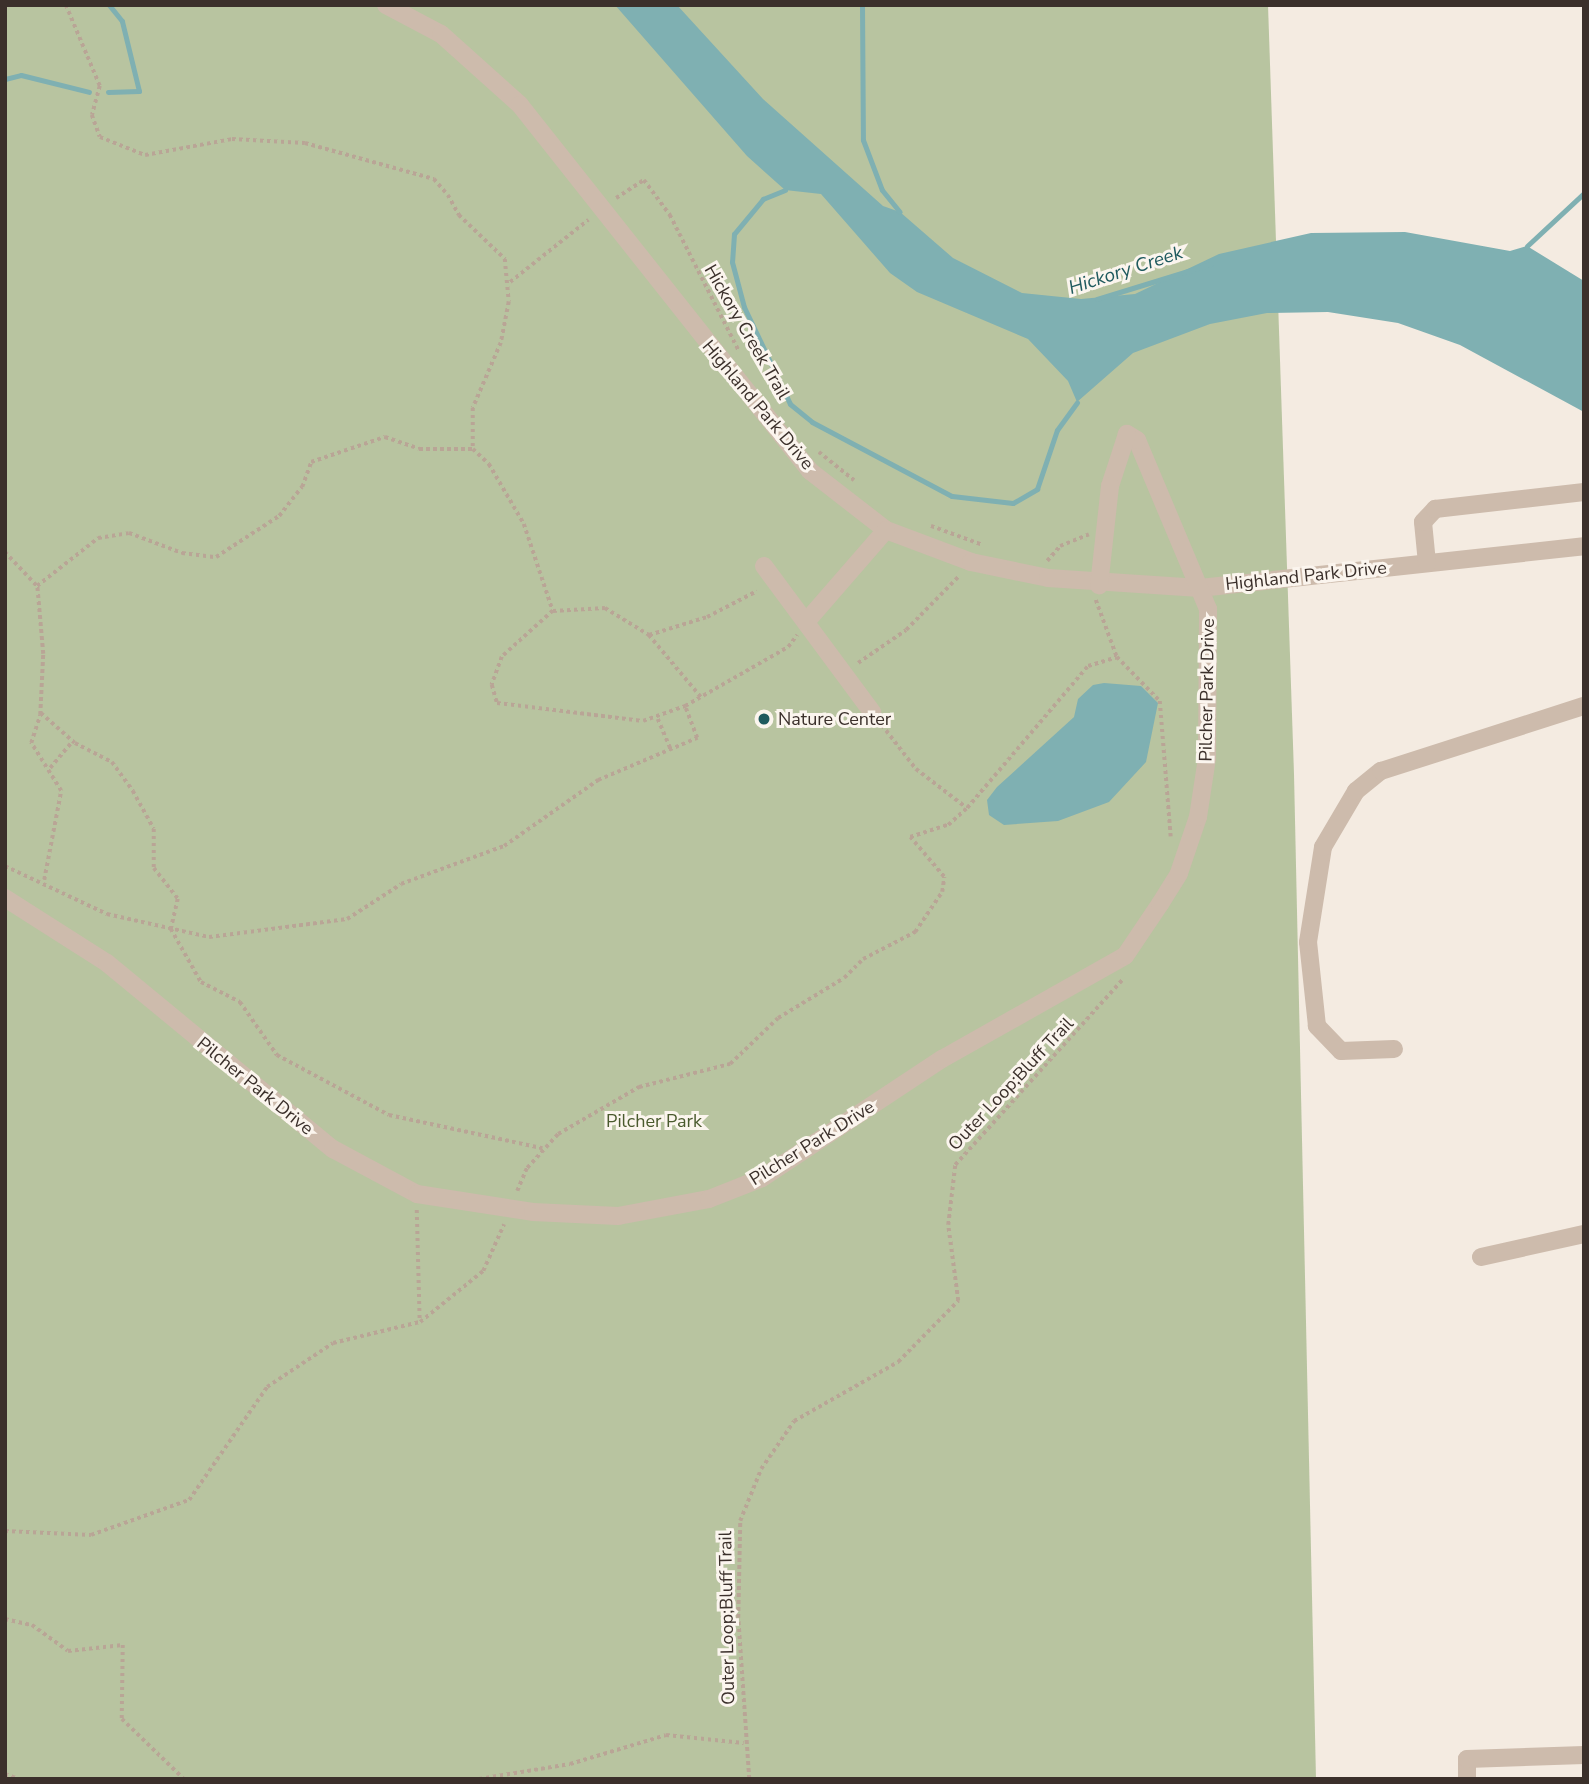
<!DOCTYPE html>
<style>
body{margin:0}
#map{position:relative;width:1589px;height:1784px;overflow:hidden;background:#f4ebe1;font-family:"Nunito Sans",sans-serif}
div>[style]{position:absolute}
.green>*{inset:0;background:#b8c4a0}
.water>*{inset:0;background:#7fb0b2}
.stream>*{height:5px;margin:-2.5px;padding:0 2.5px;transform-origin:2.5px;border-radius:2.5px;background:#7fb0b2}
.path>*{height:3.5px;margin-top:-1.75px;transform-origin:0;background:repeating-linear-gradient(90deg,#b9a596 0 3.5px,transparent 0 7px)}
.minor>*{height:18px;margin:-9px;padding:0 9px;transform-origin:9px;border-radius:9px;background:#cdbbac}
.dots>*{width:19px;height:19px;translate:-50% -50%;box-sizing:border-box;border:4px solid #fbf5ee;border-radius:50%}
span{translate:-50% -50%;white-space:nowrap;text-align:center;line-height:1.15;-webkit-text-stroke:6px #fbf5ee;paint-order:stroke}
.street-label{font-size:18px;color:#3b302b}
.poi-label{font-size:18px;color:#3b302b}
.left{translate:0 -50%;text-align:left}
.park-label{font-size:18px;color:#4a5a2e}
.water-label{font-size:19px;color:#1f5a5e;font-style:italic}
.frame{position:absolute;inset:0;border:7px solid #3b302b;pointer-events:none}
</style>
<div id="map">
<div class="green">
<div style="clip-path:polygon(5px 5px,1268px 5px,1294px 774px,1316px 1779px,5px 1779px)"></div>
</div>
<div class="water">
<div style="clip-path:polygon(615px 5px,677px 5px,763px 99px,883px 206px,900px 212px,953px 258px,1022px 293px,1081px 299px,1135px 294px,1219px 254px,1311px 233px,1405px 232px,1510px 251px,1527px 246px,1584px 281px,1584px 412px,1460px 345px,1398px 323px,1328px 312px,1267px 313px,1210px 324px,1133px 353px,1077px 402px,1068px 381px,1028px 339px,917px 292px,890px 273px,821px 194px,785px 190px,747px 156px)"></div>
<div style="clip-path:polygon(1104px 683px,1141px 686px,1158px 703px,1146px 762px,1109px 802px,1058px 821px,1004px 825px,989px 815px,987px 800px,997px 787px,1074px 717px,1078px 699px,1093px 685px)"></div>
</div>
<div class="stream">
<div style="left:862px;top:5px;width:135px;rotate:89.6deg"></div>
<div style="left:863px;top:140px;width:53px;rotate:69.2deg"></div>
<div style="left:882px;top:190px;width:28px;rotate:51deg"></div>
<div style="left:5px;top:79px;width:16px;rotate:-14deg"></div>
<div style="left:21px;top:75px;width:70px;rotate:14deg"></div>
<div style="left:108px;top:92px;width:31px;rotate:-2deg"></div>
<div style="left:139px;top:91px;width:72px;rotate:-103.7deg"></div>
<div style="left:122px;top:21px;width:21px;rotate:-129deg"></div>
<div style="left:785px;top:190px;width:24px;rotate:158deg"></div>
<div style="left:763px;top:199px;width:45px;rotate:129.6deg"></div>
<div style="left:734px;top:234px;width:28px;rotate:94deg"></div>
<div style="left:732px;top:262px;width:47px;rotate:75.1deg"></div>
<div style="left:744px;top:307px;width:107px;rotate:64.6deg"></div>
<div style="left:790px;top:404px;width:28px;rotate:39deg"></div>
<div style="left:812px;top:422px;width:158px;rotate:27.9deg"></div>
<div style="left:952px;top:496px;width:61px;rotate:6.5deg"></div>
<div style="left:1013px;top:503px;width:28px;rotate:-30deg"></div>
<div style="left:1037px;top:489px;width:62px;rotate:-71.3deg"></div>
<div style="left:1057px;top:430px;width:34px;rotate:-54deg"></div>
<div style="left:1527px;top:246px;width:78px;rotate:-42.9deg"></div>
<div style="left:1097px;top:299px;width:119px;rotate:-17.1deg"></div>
</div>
<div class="path">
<div style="left:66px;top:5px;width:88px;rotate:67.2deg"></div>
<div style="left:100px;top:86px;width:30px;rotate:105deg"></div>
<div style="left:92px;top:115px;width:23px;rotate:70deg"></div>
<div style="left:100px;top:137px;width:48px;rotate:21.8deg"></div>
<div style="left:145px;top:155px;width:88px;rotate:-10.4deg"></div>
<div style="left:232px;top:139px;width:73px;rotate:3.1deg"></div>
<div style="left:305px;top:143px;width:134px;rotate:15.6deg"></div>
<div style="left:434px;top:179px;width:21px;rotate:49deg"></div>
<div style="left:448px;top:195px;width:23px;rotate:61deg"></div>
<div style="left:459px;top:215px;width:64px;rotate:43.7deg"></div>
<div style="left:505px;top:259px;width:43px;rotate:84.7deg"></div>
<div style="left:509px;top:302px;width:42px;rotate:101deg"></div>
<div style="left:501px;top:343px;width:71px;rotate:113.3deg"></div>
<div style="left:473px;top:408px;width:41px;rotate:90deg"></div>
<div style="left:473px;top:449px;width:22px;rotate:43deg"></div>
<div style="left:489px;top:464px;width:69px;rotate:59.7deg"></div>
<div style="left:524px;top:524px;width:92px;rotate:71.6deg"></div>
<div style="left:553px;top:611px;width:52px;rotate:-3.3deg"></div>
<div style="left:605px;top:608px;width:52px;rotate:31.5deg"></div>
<div style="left:649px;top:635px;width:81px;rotate:50deg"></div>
<div style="left:616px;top:198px;width:33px;rotate:-33deg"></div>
<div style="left:644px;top:180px;width:44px;rotate:53.4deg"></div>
<div style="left:670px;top:215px;width:153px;rotate:63.1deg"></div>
<div style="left:510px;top:282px;width:100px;rotate:-38.5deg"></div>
<div style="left:819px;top:452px;width:45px;rotate:38.7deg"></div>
<div style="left:931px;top:526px;width:55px;rotate:20.1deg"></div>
<div style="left:5px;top:552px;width:47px;rotate:46.7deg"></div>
<div style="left:1047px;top:561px;width:20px;rotate:-49deg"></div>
<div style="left:1060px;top:546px;width:31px;rotate:-22deg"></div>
<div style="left:1096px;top:600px;width:61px;rotate:69.8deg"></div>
<div style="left:553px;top:611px;width:69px;rotate:138deg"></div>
<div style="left:502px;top:657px;width:30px;rotate:110deg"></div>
<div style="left:492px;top:685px;width:19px;rotate:74deg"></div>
<div style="left:497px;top:703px;width:147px;rotate:7deg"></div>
<div style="left:643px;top:721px;width:45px;rotate:-19.7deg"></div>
<div style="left:649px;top:635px;width:61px;rotate:-17.2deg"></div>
<div style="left:707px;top:617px;width:56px;rotate:-27.5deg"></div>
<div style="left:858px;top:663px;width:58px;rotate:-34.5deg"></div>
<div style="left:906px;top:630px;width:74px;rotate:-45.5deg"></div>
<div style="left:41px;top:713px;width:45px;rotate:41.4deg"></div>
<div style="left:75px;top:743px;width:42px;rotate:27.2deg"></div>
<div style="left:112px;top:762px;width:36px;rotate:54deg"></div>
<div style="left:133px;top:791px;width:43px;rotate:61.1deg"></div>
<div style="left:154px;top:829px;width:39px;rotate:90deg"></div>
<div style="left:154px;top:868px;width:39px;rotate:52deg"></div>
<div style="left:178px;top:899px;width:31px;rotate:103deg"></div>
<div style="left:171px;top:929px;width:61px;rotate:60.5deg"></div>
<div style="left:201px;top:982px;width:44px;rotate:27.1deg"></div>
<div style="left:240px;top:1002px;width:65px;rotate:55.1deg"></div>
<div style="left:277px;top:1055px;width:127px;rotate:28.2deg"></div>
<div style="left:389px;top:1115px;width:157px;rotate:12.2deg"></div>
<div style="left:658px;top:719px;width:33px;rotate:67deg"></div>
<div style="left:882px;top:725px;width:56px;rotate:52.3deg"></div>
<div style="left:916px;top:769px;width:64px;rotate:37.4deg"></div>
<div style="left:50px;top:768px;width:35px;rotate:-50deg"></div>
<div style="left:5px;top:866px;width:113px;rotate:25.2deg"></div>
<div style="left:107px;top:914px;width:105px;rotate:12.7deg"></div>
<div style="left:209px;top:937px;width:139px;rotate:-7.4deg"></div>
<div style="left:347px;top:919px;width:64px;rotate:-32.9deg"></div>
<div style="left:401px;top:884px;width:110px;rotate:-20.3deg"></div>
<div style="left:504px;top:846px;width:115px;rotate:-35.1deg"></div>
<div style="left:598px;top:780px;width:108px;rotate:-23deg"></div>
<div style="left:697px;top:738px;width:34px;rotate:-111deg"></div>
<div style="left:685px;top:706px;width:119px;rotate:-29.8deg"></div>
<div style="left:788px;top:647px;width:15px;rotate:-53deg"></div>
<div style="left:44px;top:880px;width:91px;rotate:-79.2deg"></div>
<div style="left:61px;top:791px;width:57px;rotate:-122deg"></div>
<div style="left:31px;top:743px;width:29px;rotate:-72deg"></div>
<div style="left:40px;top:715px;width:61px;rotate:-87.2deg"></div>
<div style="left:43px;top:654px;width:68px;rotate:-95deg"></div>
<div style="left:37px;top:586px;width:78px;rotate:-38.2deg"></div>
<div style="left:98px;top:538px;width:31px;rotate:-9deg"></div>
<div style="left:129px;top:533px;width:57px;rotate:20.7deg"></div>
<div style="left:182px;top:553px;width:34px;rotate:7deg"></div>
<div style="left:216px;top:557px;width:75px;rotate:-33.1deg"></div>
<div style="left:279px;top:516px;width:37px;rotate:-52deg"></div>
<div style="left:302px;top:487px;width:27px;rotate:-70deg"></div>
<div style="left:311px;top:462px;width:78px;rotate:-18.7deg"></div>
<div style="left:385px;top:437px;width:36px;rotate:19deg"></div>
<div style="left:419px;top:449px;width:54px"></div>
<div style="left:517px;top:1191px;width:25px;rotate:-67deg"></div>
<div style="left:527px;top:1168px;width:46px;rotate:-47.6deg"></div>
<div style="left:558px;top:1134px;width:94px;rotate:-30.1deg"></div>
<div style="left:639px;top:1087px;width:94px;rotate:-14.2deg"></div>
<div style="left:730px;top:1064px;width:66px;rotate:-43.8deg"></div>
<div style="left:778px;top:1018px;width:77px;rotate:-31.2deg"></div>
<div style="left:844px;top:978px;width:27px;rotate:-45deg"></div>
<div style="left:863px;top:959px;width:59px;rotate:-27.4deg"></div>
<div style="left:915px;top:932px;width:48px;rotate:-56deg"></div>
<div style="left:942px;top:892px;width:15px;rotate:-82deg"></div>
<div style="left:944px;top:877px;width:52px;rotate:-130.4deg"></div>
<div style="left:910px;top:837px;width:40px;rotate:-18deg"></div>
<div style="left:948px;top:825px;width:25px;rotate:-42deg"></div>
<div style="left:967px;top:808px;width:187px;rotate:-49.6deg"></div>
<div style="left:1088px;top:666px;width:30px;rotate:-17deg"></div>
<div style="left:1117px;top:657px;width:62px;rotate:45.7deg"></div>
<div style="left:1160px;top:701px;width:136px;rotate:85.4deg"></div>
<div style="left:417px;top:1210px;width:111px;rotate:88.5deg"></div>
<div style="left:5px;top:1531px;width:86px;rotate:2.7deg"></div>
<div style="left:91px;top:1535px;width:104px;rotate:-19.7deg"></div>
<div style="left:189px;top:1500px;width:137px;rotate:-55.4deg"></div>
<div style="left:267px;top:1387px;width:79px;rotate:-33.7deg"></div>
<div style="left:333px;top:1343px;width:89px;rotate:-13.6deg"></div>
<div style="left:420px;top:1322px;width:81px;rotate:-39deg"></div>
<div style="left:483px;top:1271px;width:51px;rotate:-65.9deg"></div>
<div style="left:5px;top:1619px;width:28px;rotate:13deg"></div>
<div style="left:32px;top:1625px;width:44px;rotate:35.8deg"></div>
<div style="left:68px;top:1651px;width:55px;rotate:-6.2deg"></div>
<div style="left:123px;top:1645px;width:74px;rotate:90.8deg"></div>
<div style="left:122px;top:1719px;width:86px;rotate:44.1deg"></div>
<div style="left:5px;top:1774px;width:15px;rotate:20deg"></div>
<div style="left:479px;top:1779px;width:92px;rotate:-9.4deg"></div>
<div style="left:570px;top:1764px;width:100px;rotate:-16.8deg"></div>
<div style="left:666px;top:1735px;width:78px;rotate:5.9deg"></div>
<div style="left:749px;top:1779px;width:161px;rotate:-93.9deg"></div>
<div style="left:738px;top:1618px;width:97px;rotate:-88.8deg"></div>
<div style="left:740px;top:1521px;width:56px;rotate:-68deg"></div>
<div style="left:761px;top:1469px;width:58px;rotate:-55.5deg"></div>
<div style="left:794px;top:1421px;width:120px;rotate:-29.6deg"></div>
<div style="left:898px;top:1362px;width:86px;rotate:-45.5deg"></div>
<div style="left:958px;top:1301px;width:77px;rotate:-97.5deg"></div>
<div style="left:948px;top:1225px;width:60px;rotate:-83.3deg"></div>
<div style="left:955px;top:1165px;width:252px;rotate:-47.9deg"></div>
</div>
<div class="minor">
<div style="left:386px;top:5px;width:62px;rotate:27.8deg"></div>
<div style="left:441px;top:34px;width:106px;rotate:41.9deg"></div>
<div style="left:520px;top:105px;width:467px;rotate:51.6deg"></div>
<div style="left:810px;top:471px;width:96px;rotate:37.8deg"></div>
<div style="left:886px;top:530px;width:91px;rotate:20.6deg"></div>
<div style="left:971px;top:562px;width:79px;rotate:11.7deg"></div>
<div style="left:1048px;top:578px;width:152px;rotate:3.8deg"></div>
<div style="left:1200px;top:588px;width:386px;rotate:-6.2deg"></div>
<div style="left:1427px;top:563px;width:41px;rotate:-95.6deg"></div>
<div style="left:1423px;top:522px;width:18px;rotate:-47deg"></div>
<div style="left:1435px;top:509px;width:150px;rotate:-6.5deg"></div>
<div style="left:764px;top:566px;width:182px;rotate:53.5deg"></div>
<div style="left:806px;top:622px;width:122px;rotate:-49deg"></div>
<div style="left:5px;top:898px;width:121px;rotate:32.5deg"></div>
<div style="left:107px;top:963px;width:293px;rotate:39.5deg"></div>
<div style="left:333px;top:1149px;width:95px;rotate:28.2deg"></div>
<div style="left:417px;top:1194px;width:117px;rotate:8.8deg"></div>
<div style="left:533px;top:1212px;width:85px;rotate:2.7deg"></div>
<div style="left:618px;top:1216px;width:93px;rotate:-10.6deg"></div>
<div style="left:709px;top:1199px;width:57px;rotate:-21.6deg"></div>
<div style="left:762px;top:1178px;width:216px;rotate:-33.5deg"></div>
<div style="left:942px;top:1059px;width:210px;rotate:-29.4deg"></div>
<div style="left:1125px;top:956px;width:63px;rotate:-56.1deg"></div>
<div style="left:1160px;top:904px;width:36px;rotate:-58deg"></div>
<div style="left:1179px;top:873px;width:59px;rotate:-71.3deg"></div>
<div style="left:1198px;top:817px;width:60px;rotate:-81.3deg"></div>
<div style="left:1207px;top:758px;width:149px;rotate:-89.6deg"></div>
<div style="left:1208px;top:609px;width:183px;rotate:-112.8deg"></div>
<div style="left:1137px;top:440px;width:12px;rotate:-149deg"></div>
<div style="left:1127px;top:434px;width:55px;rotate:108.1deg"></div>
<div style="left:1110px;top:486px;width:100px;rotate:96.3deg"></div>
<div style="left:1394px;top:1049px;width:53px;rotate:177.8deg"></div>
<div style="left:1341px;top:1051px;width:35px;rotate:-134deg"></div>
<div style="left:1317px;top:1026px;width:84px;rotate:-96.1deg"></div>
<div style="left:1308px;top:942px;width:96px;rotate:-81deg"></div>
<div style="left:1323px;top:847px;width:65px;rotate:-59.5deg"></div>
<div style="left:1356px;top:791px;width:32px;rotate:-39deg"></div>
<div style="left:1381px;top:771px;width:213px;rotate:-17.8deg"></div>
<div style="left:1481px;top:1257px;width:106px;rotate:-12.6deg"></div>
<div style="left:1467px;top:1779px;width:20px;rotate:-90deg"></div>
<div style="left:1467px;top:1759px;width:117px;rotate:-2deg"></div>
</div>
<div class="dots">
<div style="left:764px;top:719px;background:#1f5a5e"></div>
</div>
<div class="street-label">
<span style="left:747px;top:332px;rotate:60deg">Hickory Creek Trail</span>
<span style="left:758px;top:405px;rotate:50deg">Highland Park Drive</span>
<span style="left:1306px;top:576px;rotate:-6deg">Highland Park Drive</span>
<span style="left:1207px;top:690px;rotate:-89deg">Pilcher Park Drive</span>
<span style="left:1011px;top:1084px;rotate:-47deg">Outer Loop;Bluff Trail</span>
<span style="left:255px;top:1086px;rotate:39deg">Pilcher Park Drive</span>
<span style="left:812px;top:1143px;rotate:-32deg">Pilcher Park Drive</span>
<span style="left:727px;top:1618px;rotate:-91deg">Outer Loop;Bluff Trail</span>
</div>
<div class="poi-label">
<span class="left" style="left:778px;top:719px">Nature Center</span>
</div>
<div class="park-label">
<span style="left:654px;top:1121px">Pilcher Park</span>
</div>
<div class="water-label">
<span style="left:1126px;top:271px;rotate:-18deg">Hickory Creek</span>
</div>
<div class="frame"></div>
</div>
